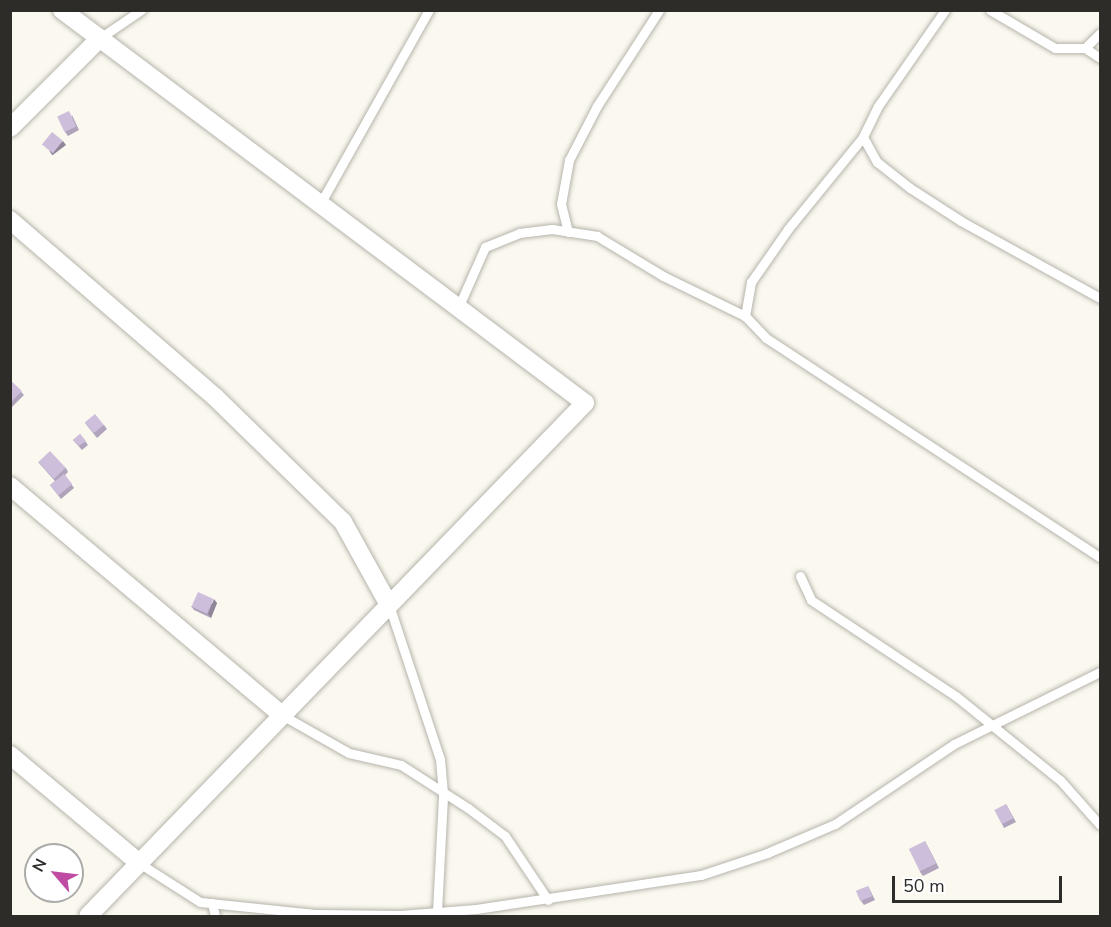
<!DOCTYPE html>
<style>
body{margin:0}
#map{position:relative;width:1111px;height:927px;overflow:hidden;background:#faf8ef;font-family:"Nunito Sans",sans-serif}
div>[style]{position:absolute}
.roads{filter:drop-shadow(0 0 2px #b6b4ab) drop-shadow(0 0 2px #b6b4ab)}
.service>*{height:9px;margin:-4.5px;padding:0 4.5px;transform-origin:4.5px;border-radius:4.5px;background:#fff}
.minor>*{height:18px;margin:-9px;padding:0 9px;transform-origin:9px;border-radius:9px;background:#fff}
.wall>*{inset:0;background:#b0a4bd}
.shaded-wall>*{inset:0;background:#90869a;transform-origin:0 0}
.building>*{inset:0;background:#cdbfdc;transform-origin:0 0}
span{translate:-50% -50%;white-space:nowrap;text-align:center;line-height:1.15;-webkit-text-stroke:5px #fff;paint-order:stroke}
.frame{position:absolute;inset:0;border:12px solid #2d2c29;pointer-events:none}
.north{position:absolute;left:24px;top:843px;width:60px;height:60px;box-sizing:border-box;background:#fff;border:2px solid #ababa9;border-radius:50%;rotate:298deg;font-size:16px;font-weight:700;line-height:24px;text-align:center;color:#2d2c29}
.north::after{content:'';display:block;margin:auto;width:21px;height:27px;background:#bf4ba3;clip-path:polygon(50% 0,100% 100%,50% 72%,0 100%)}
.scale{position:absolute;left:892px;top:876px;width:170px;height:27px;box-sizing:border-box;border:3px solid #2d2c29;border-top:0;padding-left:8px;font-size:18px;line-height:21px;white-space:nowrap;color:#2d2c29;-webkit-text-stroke:4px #fff;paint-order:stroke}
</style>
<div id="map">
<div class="roads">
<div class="service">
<div style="left:945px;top:10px;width:117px;rotate:124.9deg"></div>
<div style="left:878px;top:106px;width:34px;rotate:116deg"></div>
<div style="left:863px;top:137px;width:29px;rotate:61deg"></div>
<div style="left:877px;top:162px;width:42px;rotate:38.2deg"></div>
<div style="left:910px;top:188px;width:61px;rotate:32.9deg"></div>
<div style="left:961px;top:221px;width:159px;rotate:29deg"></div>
<div style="left:990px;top:10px;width:75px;rotate:30.3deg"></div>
<div style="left:1055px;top:48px;width:30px"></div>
<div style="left:1085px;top:48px;width:21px;rotate:-45deg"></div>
<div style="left:100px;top:38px;width:50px;rotate:-34.3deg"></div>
<div style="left:1085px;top:48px;width:18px;rotate:34deg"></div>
<div style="left:863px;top:137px;width:119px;rotate:129.2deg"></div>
<div style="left:788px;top:229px;width:65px;rotate:124.9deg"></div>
<div style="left:751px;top:282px;width:35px;rotate:100deg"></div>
<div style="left:745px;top:316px;width:30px;rotate:46deg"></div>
<div style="left:766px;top:338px;width:399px;rotate:33.3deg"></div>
<div style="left:320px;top:204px;width:223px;rotate:-60.7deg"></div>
<div style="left:568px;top:232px;width:29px;rotate:-104deg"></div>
<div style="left:561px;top:204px;width:45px;rotate:-79.7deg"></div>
<div style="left:569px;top:160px;width:61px;rotate:-62.6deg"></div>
<div style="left:597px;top:106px;width:114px;rotate:-57.1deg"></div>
<div style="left:458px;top:308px;width:67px;rotate:-66.1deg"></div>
<div style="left:485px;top:247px;width:37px;rotate:-22deg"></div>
<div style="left:519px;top:233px;width:33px;rotate:-7deg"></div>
<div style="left:552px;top:229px;width:46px;rotate:8.8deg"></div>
<div style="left:597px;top:236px;width:77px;rotate:31.2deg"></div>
<div style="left:663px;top:276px;width:91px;rotate:26deg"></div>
<div style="left:800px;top:576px;width:26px;rotate:65deg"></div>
<div style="left:811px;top:600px;width:175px;rotate:33.6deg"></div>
<div style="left:957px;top:697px;width:132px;rotate:38.9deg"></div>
<div style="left:1060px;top:780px;width:60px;rotate:48.4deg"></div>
<div style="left:389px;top:605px;width:162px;rotate:71.7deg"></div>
<div style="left:440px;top:759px;width:38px;rotate:85deg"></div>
<div style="left:443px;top:797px;width:115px;rotate:93deg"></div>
<div style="left:282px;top:715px;width:77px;rotate:29.6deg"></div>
<div style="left:349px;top:753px;width:53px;rotate:13deg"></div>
<div style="left:401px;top:765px;width:80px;rotate:32.7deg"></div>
<div style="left:468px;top:808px;width:46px;rotate:37.1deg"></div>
<div style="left:505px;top:836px;width:77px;rotate:56.1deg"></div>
<div style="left:139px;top:863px;width:72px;rotate:32.6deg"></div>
<div style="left:200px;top:902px;width:118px;rotate:5.9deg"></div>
<div style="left:317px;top:914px;width:83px;rotate:0.7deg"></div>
<div style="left:400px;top:915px;width:76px;rotate:-4.5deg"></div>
<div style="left:476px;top:909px;width:228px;rotate:-8.6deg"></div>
<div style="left:701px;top:875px;width:70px;rotate:-18.4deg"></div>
<div style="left:767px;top:853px;width:74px;rotate:-23.1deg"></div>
<div style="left:835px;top:824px;width:143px;rotate:-33.9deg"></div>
<div style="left:954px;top:744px;width:163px;rotate:-26.3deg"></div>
<div style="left:212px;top:903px;width:13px;rotate:77deg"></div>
</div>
<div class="minor">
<div style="left:62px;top:10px;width:654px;rotate:36.92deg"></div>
<div style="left:585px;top:403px;width:714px;rotate:134.09deg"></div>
<div style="left:10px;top:128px;width:127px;rotate:-45deg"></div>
<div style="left:10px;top:220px;width:271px;rotate:40.8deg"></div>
<div style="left:215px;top:397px;width:179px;rotate:44.3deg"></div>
<div style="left:343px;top:522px;width:95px;rotate:61deg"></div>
<div style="left:10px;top:486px;width:356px;rotate:40.1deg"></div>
<div style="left:10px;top:755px;width:168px;rotate:39.9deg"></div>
</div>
</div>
<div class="wall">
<div style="clip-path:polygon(72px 115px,79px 130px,68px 136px,65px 132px)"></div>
<div style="clip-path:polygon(10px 380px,24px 395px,10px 409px)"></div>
<div style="clip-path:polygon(85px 423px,104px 425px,107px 429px,97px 438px)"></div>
<div style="clip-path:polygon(80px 434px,88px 445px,82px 450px,73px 440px)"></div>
<div style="clip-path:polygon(38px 462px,66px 468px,68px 472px,65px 475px,74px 488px,61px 499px,50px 485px,55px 481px)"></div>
<div style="clip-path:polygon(217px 603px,211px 618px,194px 610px,191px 606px)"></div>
<div style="clip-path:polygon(1006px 804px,1016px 822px,1004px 828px,1002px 824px)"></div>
<div style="clip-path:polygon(925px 841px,939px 868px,923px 876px,920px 872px)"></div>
<div style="clip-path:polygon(868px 886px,875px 900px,864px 905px,861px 901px)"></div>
</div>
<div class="shaded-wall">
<div style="left:63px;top:141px;width:5px;height:17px;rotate:53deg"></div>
<div style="clip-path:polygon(214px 599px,217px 603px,211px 618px,208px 614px)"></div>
</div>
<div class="building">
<div style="left:69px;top:111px;width:17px;height:13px;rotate:65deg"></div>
<div style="left:52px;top:132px;width:14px;height:16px;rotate:39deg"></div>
<div style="clip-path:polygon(10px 380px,22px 391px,10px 403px)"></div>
<div style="left:95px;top:414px;width:14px;height:13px;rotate:51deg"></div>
<div style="clip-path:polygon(80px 434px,86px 441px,79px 446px,73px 440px)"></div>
<div style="left:50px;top:451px;width:23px;height:16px;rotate:47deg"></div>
<div style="left:64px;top:474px;width:13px;height:18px;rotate:51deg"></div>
<div style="left:198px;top:592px;width:17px;height:16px;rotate:24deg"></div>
<div style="left:1006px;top:804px;width:16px;height:13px;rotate:63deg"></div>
<div style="left:925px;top:841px;width:25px;height:18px;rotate:64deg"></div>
<div style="left:868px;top:886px;width:11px;height:13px;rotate:68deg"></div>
</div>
<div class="frame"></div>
<div class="north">N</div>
<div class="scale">50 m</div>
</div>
